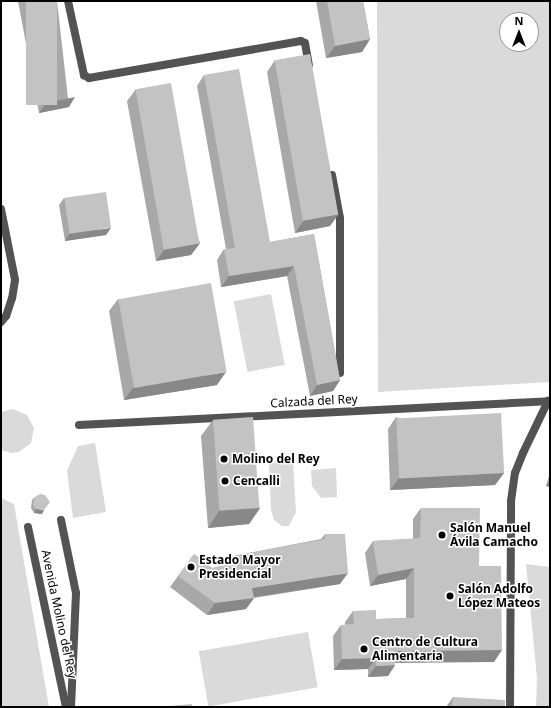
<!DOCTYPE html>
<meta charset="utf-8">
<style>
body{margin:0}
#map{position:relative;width:551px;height:708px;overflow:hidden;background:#fff;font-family:"Noto Sans",sans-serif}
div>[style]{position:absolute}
.green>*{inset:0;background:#dadada;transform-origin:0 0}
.service>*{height:8px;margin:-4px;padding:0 4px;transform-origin:4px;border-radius:4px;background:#535353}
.pedestrian>*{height:8px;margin:-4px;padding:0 4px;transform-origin:4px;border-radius:4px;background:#535353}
.tertiary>*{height:8px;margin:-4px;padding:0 4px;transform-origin:4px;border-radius:4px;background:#535353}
.wall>*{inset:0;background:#a8a8a8}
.shaded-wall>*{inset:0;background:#888}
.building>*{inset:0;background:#c3c3c3;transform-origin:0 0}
.dots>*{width:11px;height:11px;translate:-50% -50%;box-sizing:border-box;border:2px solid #fff;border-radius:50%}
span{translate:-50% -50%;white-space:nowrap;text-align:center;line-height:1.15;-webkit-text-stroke:3px #fff;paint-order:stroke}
.street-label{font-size:12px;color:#000}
.poi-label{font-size:12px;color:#000;font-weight:700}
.left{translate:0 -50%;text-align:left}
.frame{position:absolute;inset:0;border:2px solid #000;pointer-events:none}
.north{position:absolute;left:499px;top:12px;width:40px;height:40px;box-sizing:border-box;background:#fff;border:1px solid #999;border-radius:50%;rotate:0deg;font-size:11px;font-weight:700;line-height:16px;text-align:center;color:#000}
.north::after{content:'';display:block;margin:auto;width:14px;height:18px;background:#000;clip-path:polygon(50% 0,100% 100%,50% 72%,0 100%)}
</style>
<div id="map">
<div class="green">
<div style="clip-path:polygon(evenodd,377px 1px,550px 1px,550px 382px,378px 392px,377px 1px,507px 20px,531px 20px,531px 44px,507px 44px,507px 20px)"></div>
<div style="left:271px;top:294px;width:72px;height:38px;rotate:79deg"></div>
<div style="clip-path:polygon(13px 409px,27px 415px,34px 428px,31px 443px,19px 452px,12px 453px,1px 450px,1px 412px)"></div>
<div style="clip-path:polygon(95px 443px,106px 512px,73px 518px,67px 471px,78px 446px)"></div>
<div style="clip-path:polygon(293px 462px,296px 512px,289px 526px,282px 526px,274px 520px,271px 510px,269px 463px)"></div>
<div style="clip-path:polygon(336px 468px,337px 497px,321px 498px,312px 486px,311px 470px)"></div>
<div style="clip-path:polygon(1px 498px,14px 504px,49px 707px,1px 707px)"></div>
<div style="clip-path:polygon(526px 564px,550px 567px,550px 707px,536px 707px,537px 678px)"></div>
<div style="left:308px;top:632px;width:56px;height:111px;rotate:80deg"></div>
</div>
<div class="service">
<div style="left:68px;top:1px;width:76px;rotate:77.8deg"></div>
<div style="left:84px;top:75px;width:6px;rotate:31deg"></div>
<div style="left:89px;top:78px;width:215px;rotate:-9.9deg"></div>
<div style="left:301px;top:41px;width:4px;rotate:27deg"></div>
<div style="left:305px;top:43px;width:22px;rotate:80deg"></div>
<div style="left:332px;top:175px;width:44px;rotate:79.5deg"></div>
<div style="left:340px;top:218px;width:155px;rotate:90deg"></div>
</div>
<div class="pedestrian">
<div style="left:79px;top:425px;width:472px;rotate:-2.9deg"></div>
<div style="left:61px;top:520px;width:75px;rotate:78.4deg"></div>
<div style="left:76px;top:593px;width:114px;rotate:92.5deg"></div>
<div style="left:28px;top:527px;width:184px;rotate:78.1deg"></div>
<div style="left:510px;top:707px;width:206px;rotate:-89.7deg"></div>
<div style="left:511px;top:501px;width:28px;rotate:-82deg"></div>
<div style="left:515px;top:473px;width:22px;rotate:-68deg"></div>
<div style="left:523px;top:453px;width:58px;rotate:-64.3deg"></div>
</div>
<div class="tertiary">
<div style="left:1px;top:209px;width:72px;rotate:78.8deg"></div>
<div style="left:15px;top:280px;width:18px;rotate:99deg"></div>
<div style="left:12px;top:298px;width:19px;rotate:108deg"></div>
<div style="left:6px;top:316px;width:8px;rotate:130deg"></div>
</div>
<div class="wall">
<div style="clip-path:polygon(18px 1px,57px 1px,69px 107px,39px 113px)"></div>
<div style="clip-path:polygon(316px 1px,363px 1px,370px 39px,362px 52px,326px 58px)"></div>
<div style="clip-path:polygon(275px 60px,330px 226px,295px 233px,267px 72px)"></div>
<div style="clip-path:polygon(204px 75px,270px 242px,314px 234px,340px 380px,333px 391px,310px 396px,287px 276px,221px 287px,217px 260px,224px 249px,226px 249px,197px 86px)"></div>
<div style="clip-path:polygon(136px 89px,200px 243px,191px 255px,156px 261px,127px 101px)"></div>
<div style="clip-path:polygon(64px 198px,106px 235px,65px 241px,59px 205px)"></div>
<div style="clip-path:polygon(118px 299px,217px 385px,124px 400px,109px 311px)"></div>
<div style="clip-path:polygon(396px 417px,504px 473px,495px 485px,390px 490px,388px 429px)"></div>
<div style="clip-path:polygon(213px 420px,260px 508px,249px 524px,208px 528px,201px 436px)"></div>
<div style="clip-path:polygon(550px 473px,550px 487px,546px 486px)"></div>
<div style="clip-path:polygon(35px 497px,42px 514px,34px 513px,31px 508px,32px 500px)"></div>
<div style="clip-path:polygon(421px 508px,479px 566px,494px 662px,395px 662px,395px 665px,388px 676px,368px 677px,368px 669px,334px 670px,333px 636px,341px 625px,345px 625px,345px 622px,353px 611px,376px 619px,406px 618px,406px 579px,370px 586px,365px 553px,373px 541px,413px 539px,413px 519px)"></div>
<div style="clip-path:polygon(325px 534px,340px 584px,254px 598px,246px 609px,207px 615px,170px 587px,194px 554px,212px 568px,226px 565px,233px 556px,321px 539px)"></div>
<div style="clip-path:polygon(453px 697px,505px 707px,446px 707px)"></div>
</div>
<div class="shaded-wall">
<div style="clip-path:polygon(370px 39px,362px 52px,326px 58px,335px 46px)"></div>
<div style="clip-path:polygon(75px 97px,69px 107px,39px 113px,46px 103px)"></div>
<div style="clip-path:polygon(339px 214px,330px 226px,295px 233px,304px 220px)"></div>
<div style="clip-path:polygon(111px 228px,106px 235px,65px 241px,69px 234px)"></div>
<div style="clip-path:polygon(200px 243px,191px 255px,156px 261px,165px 249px)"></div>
<div style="clip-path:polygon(294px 266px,287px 276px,221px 287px,229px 276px)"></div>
<div style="clip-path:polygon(226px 372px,217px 385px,124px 400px,133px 388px)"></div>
<div style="clip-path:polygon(340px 380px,333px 391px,310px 396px,317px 385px)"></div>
<div style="clip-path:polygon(504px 473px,495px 485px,390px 490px,399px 478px)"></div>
<div style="clip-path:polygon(550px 480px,550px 487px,546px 486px)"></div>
<div style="clip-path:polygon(260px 508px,249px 524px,208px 528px,219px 511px)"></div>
<div style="clip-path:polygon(36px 509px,44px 510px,42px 514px,34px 513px)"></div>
<div style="clip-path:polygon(414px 568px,406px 579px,370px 586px,378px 575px)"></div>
<div style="clip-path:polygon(348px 573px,340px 584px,248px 598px,254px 598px,246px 609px,207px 615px,215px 603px,252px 588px)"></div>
<div style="clip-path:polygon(502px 650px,494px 662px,387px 663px,395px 651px)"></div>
<div style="clip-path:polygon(376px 658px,368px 669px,334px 670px,342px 659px)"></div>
<div style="clip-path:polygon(395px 665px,388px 676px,368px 677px,376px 666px)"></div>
</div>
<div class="building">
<div style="left:26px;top:1px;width:31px;height:104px"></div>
<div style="clip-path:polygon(327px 1px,363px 1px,370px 39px,335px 46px)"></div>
<div style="left:310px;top:54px;width:163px;height:36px;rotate:80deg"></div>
<div style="clip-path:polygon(239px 69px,270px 242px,314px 234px,340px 380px,317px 385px,294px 266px,229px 276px,224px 249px,235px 248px,204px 75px)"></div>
<div style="left:171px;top:83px;width:163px;height:36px;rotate:80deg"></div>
<div style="left:106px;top:192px;width:36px;height:42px;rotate:82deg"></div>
<div style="left:211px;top:283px;width:90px;height:94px;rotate:80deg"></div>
<div style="left:501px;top:413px;width:60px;height:105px;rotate:87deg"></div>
<div style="left:253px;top:417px;width:91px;height:40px;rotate:86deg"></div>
<div style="clip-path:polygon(40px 494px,45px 495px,50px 502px,44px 510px,36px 509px,33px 505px,35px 497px)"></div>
<div style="clip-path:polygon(421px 508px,480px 508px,479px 566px,501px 566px,502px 650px,395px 651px,395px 665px,376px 666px,376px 658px,342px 659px,341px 625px,354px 624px,353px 611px,376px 610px,376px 619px,414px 618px,414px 568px,378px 575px,373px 541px,420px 538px)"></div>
<div style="clip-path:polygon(325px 534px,345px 534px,348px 573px,252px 588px,254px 598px,215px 603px,178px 576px,194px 554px,212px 568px,234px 564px,233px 556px,325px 539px)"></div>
<div style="clip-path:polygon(453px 697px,505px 700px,505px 707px,452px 707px)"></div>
<div style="clip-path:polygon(192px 704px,192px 707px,158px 707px)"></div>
</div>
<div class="dots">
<div style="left:224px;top:459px;background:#000"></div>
<div style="left:225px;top:481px;background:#000"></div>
<div style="left:442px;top:535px;background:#000"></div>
<div style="left:191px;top:567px;background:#000"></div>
<div style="left:450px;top:596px;background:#000"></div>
<div style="left:364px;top:649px;background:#000"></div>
</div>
<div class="street-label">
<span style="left:314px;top:401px;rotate:-3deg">Calzada del Rey</span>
<span style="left:59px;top:614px;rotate:78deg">Avenida Molino del Rey</span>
</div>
<div class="poi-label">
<span class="left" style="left:232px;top:459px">Molino del Rey</span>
<span class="left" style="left:233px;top:481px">Cencalli</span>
<span class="left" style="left:450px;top:535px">Salón Manuel<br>Ávila Camacho</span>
<span class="left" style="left:199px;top:567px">Estado Mayor<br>Presidencial</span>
<span class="left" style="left:458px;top:596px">Salón Adolfo<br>López Mateos</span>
<span class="left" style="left:372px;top:649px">Centro de Cultura<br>Alimentaria</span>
</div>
<div class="frame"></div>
<div class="north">N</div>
</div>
